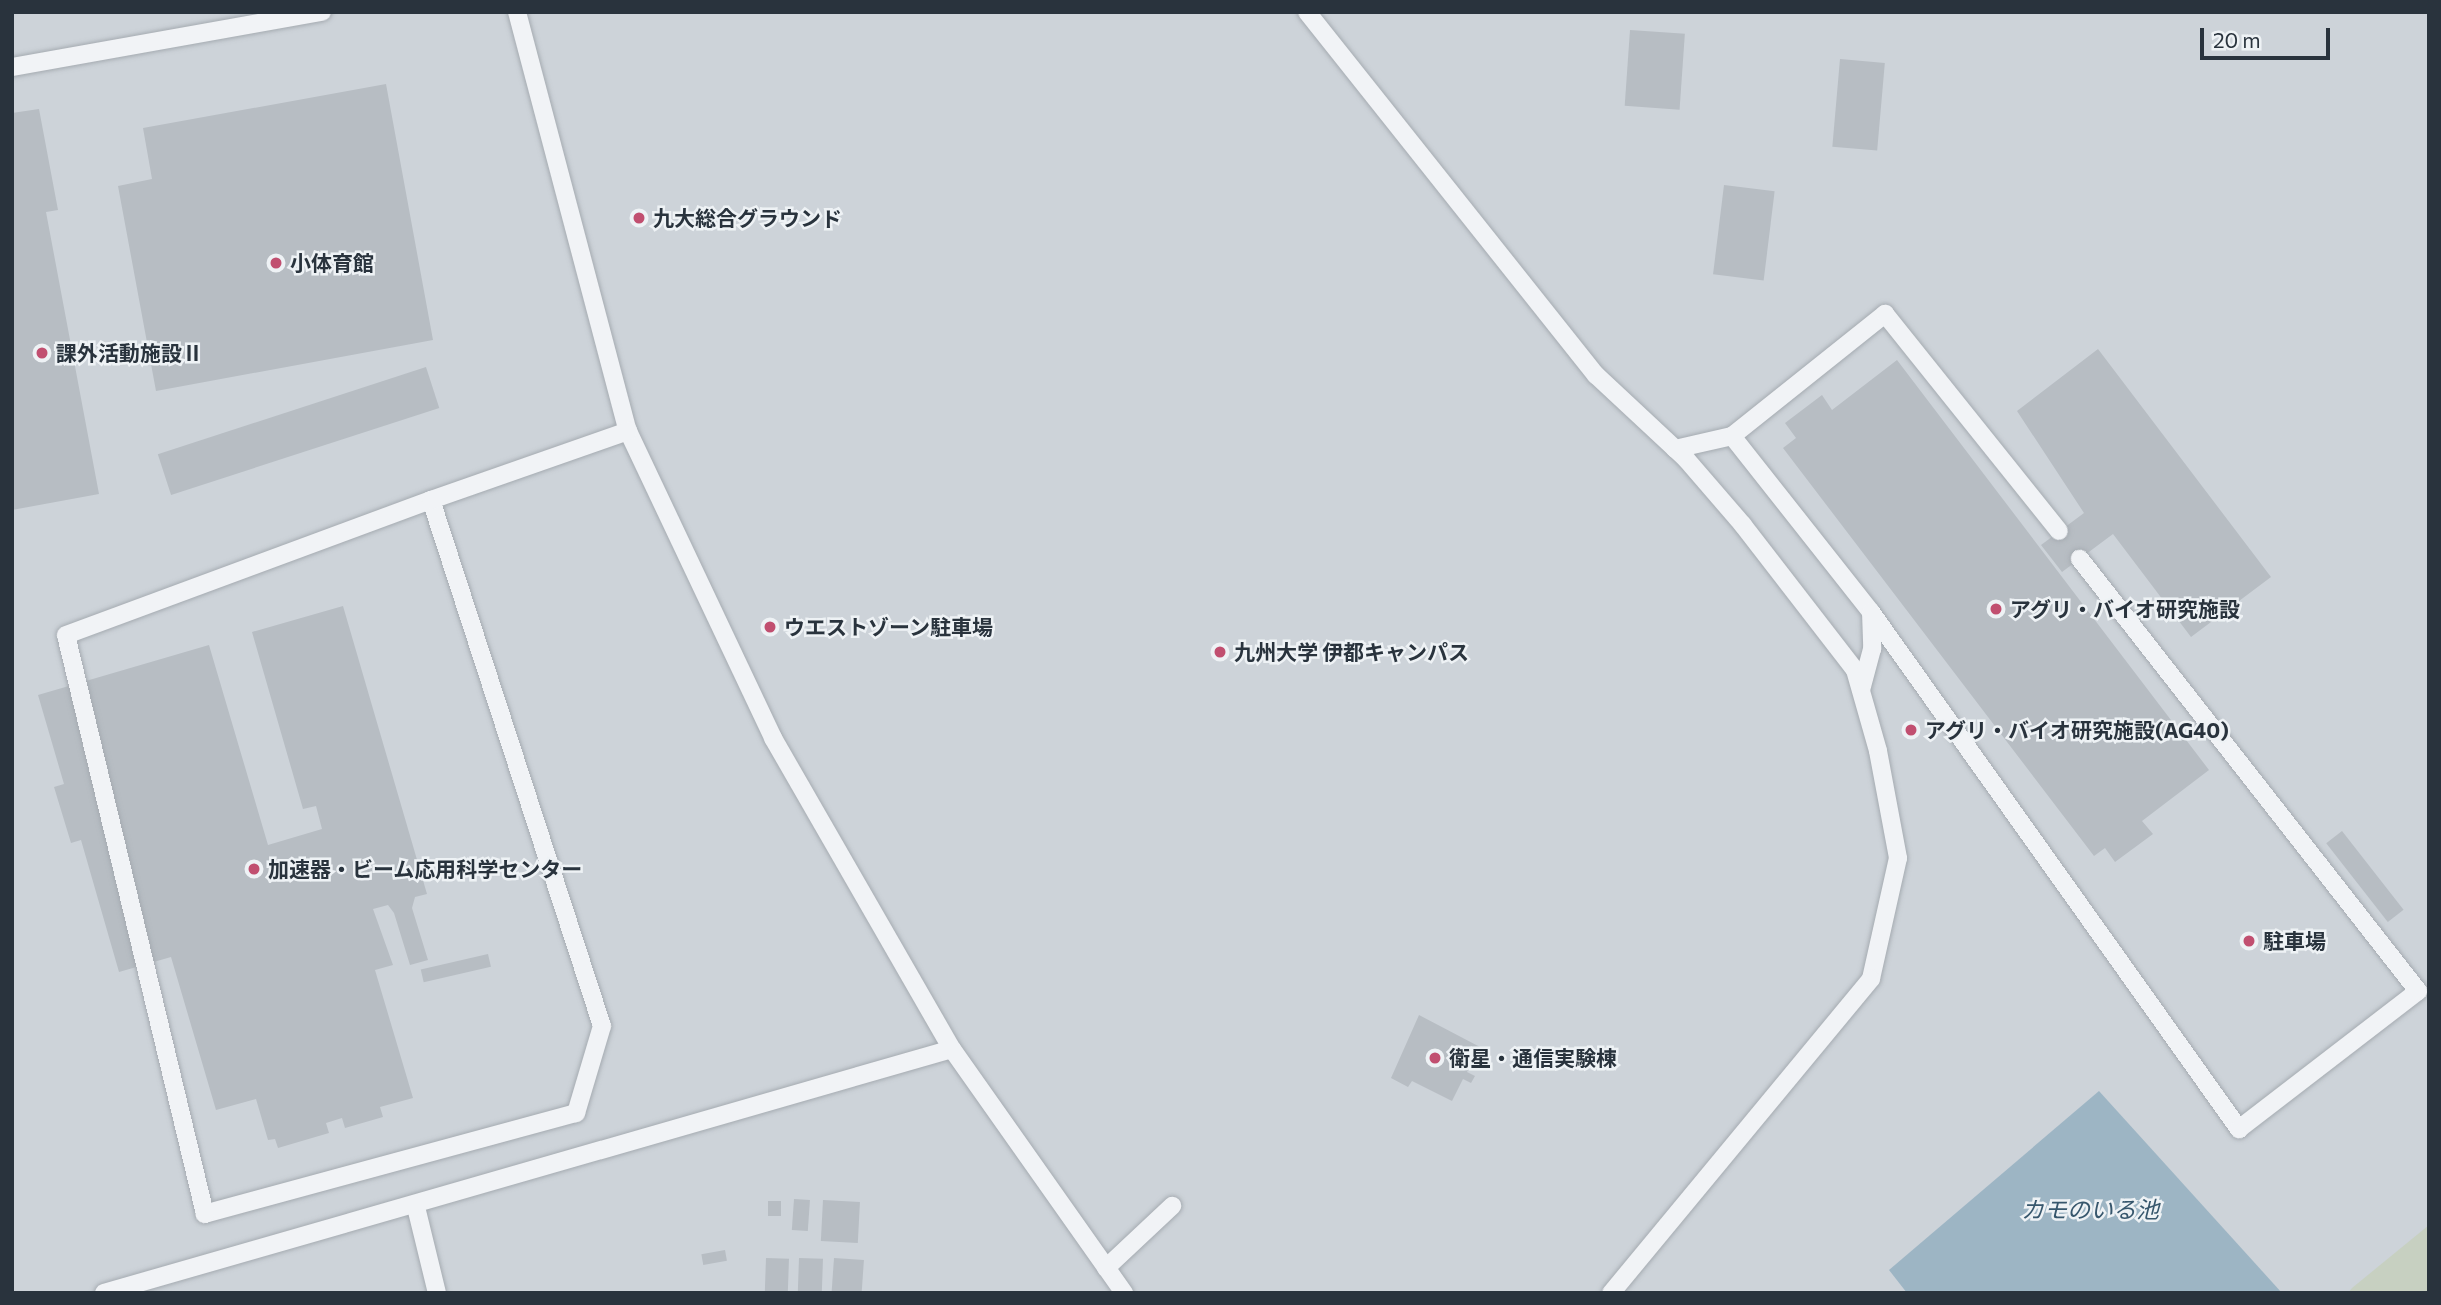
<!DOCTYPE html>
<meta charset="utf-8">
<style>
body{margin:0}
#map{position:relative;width:2441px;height:1305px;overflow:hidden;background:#dfe3e7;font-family:Commissioner,"Noto Sans JP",sans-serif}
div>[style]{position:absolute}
.built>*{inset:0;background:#cdd3d9;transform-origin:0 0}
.green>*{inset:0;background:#c7d0c1}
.water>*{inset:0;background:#9db5c4}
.building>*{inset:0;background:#b7bdc3;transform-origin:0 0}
.roads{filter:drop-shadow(0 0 2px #a5abb1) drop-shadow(0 0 2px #a5abb1)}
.lane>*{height:18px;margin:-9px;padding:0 9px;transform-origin:9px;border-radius:9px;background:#f1f3f6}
.dots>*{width:19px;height:19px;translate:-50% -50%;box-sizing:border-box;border:4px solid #eef2f5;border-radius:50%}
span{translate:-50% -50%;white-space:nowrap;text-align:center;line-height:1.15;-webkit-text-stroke:5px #eef2f5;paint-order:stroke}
.poi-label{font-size:21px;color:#29333d;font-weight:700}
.left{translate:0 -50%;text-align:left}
.water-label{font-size:23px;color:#37576d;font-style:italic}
.frame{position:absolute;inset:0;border:14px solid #29333d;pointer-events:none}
.scale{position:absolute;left:2200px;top:28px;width:130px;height:32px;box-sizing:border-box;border:4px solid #29333d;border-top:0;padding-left:9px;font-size:21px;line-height:24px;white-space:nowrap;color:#29333d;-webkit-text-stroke:5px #eef2f5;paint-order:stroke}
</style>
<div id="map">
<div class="built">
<div style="left:12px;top:12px;width:2417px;height:1281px"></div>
</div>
<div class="green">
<div style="clip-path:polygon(2429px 1225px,2429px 1293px,2348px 1293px,2352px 1288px)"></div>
</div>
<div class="water">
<div style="clip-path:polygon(2099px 1091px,2282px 1293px,1907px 1293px,1889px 1270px)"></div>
</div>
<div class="building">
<div style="left:1630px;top:30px;width:55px;height:76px;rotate:4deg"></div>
<div style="left:1840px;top:59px;width:45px;height:88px;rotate:5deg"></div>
<div style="clip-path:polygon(386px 84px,433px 340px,156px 391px,118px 186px,152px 179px,143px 128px)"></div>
<div style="clip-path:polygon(39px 109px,58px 210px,46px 212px,99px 494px,12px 510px,12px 113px)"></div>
<div style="left:1724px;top:185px;width:51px;height:90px;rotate:7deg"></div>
<div style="clip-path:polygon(2098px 349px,2271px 577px,2191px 637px,2113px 534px,2062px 572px,2041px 545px,2084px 513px,2017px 411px)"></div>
<div style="clip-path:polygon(1897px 360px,2209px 770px,2142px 821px,2153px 834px,2115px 862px,2105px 848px,2094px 856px,1783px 448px,1796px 438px,1785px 423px,1822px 395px,1832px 410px)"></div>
<div style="left:426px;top:367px;width:43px;height:282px;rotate:72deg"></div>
<div style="clip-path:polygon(343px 606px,427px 894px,415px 897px,412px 908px,428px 960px,410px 965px,394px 913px,388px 905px,373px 909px,393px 965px,375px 970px,413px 1098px,380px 1107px,383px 1117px,345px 1128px,342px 1118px,326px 1123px,329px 1133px,278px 1148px,275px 1139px,268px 1140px,256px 1099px,216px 1110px,171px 957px,119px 972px,81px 840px,71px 843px,54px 787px,64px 784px,38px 695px,209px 645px,268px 845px,322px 829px,316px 806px,303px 809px,252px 632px)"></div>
<div style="left:2342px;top:831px;width:100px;height:20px;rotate:52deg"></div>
<div style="left:488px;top:954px;width:13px;height:69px;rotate:77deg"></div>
<div style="clip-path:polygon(1419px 1015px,1480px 1047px,1467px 1072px,1475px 1076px,1471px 1083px,1463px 1079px,1452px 1101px,1412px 1081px,1408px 1087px,1391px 1078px)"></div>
<div style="left:794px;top:1199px;width:16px;height:31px;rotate:4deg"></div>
<div style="left:823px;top:1200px;width:37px;height:41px;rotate:3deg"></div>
<div style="left:768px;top:1201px;width:13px;height:15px"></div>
<div style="left:725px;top:1250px;width:11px;height:24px;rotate:80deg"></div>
<div style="left:766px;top:1258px;width:23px;height:35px;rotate:2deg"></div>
<div style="left:799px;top:1258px;width:24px;height:35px;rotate:2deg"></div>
<div style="left:834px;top:1258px;width:30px;height:35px;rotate:4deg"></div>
</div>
<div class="roads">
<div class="lane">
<div style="left:517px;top:12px;width:433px;rotate:75.2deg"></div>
<div style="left:628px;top:431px;width:340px;rotate:64.7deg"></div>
<div style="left:773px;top:738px;width:359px;rotate:60.1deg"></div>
<div style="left:952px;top:1049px;width:299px;rotate:54.8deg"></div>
<div style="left:1307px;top:12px;width:464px;rotate:51.5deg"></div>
<div style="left:1596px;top:375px;width:123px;rotate:43deg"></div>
<div style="left:1686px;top:459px;width:87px;rotate:49.2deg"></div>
<div style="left:1743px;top:525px;width:183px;rotate:52.3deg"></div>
<div style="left:1855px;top:670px;width:84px;rotate:74.1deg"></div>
<div style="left:1878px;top:751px;width:109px;rotate:79.4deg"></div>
<div style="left:1898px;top:858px;width:124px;rotate:102.6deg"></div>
<div style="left:1871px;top:979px;width:408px;rotate:129.6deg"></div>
<div style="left:12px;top:67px;width:315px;rotate:-10.1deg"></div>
<div style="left:1732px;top:436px;width:196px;rotate:-38.6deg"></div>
<div style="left:1885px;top:314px;width:278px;rotate:51.3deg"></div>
<div style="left:1675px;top:449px;width:58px;rotate:-12.8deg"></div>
<div style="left:1732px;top:436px;width:224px;rotate:51.7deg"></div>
<div style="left:1871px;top:612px;width:37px;rotate:88deg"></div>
<div style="left:1872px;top:649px;width:42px;rotate:105deg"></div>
<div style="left:431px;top:500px;width:553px;rotate:71.99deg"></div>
<div style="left:602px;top:1026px;width:91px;rotate:106.6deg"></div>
<div style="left:576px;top:1113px;width:385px;rotate:164.8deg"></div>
<div style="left:205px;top:1214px;width:595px;rotate:-103.5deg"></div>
<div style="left:66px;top:635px;width:389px;rotate:-20.3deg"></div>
<div style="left:431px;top:500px;width:209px;rotate:-19.3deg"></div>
<div style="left:1871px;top:612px;width:635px;rotate:54.56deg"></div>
<div style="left:2239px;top:1129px;width:226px;rotate:-37.6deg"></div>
<div style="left:2418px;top:991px;width:549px;rotate:-128.04deg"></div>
<div style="left:416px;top:1207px;width:89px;rotate:76.3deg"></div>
<div style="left:1106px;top:1268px;width:91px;rotate:-43.2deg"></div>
<div style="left:104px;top:1293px;width:882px;rotate:-16.05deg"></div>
</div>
</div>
<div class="dots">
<div style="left:639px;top:218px;background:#c14f70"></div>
<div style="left:276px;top:263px;background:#c14f70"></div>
<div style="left:42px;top:353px;background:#c14f70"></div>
<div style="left:1996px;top:609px;background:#c14f70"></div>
<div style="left:770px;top:627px;background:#c14f70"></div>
<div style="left:1220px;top:652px;background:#c14f70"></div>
<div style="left:1911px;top:730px;background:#c14f70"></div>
<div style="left:254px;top:869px;background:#c14f70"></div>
<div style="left:2249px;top:941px;background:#c14f70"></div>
<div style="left:1435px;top:1058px;background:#c14f70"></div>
</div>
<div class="poi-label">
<span class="left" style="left:653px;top:218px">九大総合グラウンド</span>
<span class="left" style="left:290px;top:263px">小体育館</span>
<span class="left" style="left:56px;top:353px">課外活動施設Ⅱ</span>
<span class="left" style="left:2010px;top:609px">アグリ・バイオ研究施設</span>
<span class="left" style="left:784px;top:627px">ウエストゾーン駐車場</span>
<span class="left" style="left:1234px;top:652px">九州大学 伊都キャンパス</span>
<span class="left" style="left:1925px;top:730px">アグリ・バイオ研究施設(AG40)</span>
<span class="left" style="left:268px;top:869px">加速器・ビーム応用科学センター</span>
<span class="left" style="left:2263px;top:941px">駐車場</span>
<span class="left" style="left:1449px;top:1058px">衛星・通信実験棟</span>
</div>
<div class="water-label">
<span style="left:2090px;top:1209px">カモのいる池</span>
</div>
<div class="frame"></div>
<div class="scale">20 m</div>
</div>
